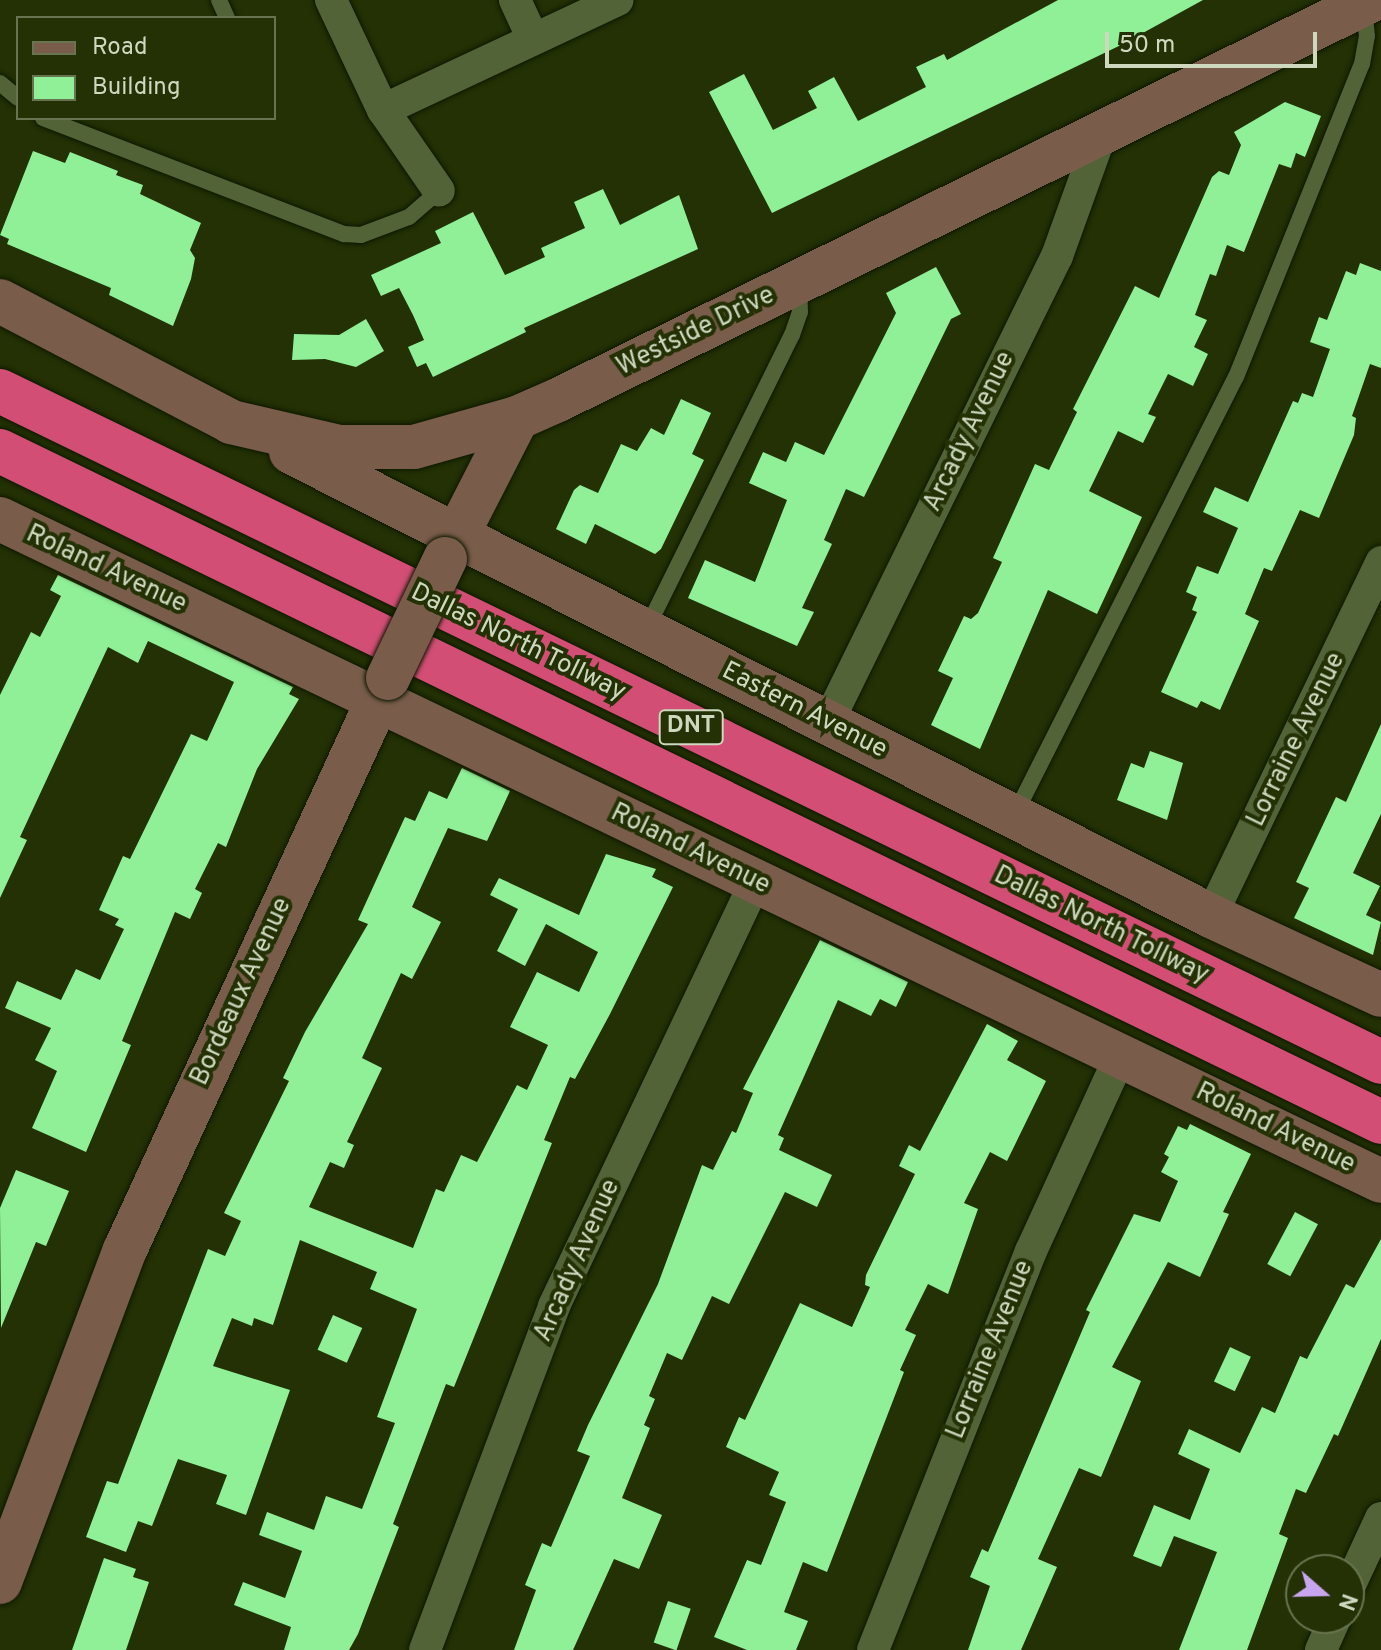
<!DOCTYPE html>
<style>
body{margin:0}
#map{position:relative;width:1381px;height:1650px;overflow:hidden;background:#233104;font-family:Overpass,sans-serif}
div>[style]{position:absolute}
.building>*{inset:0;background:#8ff097;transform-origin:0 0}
.roads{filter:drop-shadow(0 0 2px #0e1800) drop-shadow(0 0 2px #0e1800)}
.lane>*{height:16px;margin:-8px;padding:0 8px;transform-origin:8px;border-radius:8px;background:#526337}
.street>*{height:32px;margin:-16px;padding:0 16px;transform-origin:16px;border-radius:16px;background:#526337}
.secondary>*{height:44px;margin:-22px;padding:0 22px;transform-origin:22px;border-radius:22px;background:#795d4a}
.highway>*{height:44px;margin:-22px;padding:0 22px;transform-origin:22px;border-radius:22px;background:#d34e75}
.bridges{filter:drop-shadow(0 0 2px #0e1800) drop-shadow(0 0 2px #0e1800)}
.secondary-bridge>*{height:44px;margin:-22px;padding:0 22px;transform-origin:22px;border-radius:22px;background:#795d4a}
span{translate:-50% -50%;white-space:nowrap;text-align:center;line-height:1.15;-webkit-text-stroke:8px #233104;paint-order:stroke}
.shield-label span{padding:2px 6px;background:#233104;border:2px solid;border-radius:6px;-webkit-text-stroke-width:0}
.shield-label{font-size:24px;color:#cdd8bf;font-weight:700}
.street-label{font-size:26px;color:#cdd8bf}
.legend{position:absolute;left:16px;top:16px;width:260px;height:104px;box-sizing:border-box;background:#233104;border:2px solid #67744f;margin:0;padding:10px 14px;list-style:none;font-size:24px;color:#cdd8bf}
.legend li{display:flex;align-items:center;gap:16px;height:40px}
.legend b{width:40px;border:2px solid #67744f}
.north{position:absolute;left:1285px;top:1554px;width:80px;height:80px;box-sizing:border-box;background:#233104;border:2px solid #67744f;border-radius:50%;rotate:110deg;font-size:22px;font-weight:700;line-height:32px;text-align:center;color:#cdd8bf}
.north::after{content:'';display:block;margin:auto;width:28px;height:36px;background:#c8a5ee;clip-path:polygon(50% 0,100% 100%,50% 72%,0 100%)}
.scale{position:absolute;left:1105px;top:32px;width:212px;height:36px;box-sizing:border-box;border:4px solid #cdd8bf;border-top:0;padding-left:10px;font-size:24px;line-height:28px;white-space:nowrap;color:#cdd8bf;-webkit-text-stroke:6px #233104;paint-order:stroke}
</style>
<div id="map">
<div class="building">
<div style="clip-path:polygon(1058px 0,1203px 0,1121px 45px,772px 213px,709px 92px,744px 74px,773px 130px,817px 108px,808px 91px,834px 77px,858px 121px,926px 87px,916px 67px,944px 54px,947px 60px)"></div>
<div style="clip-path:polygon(1285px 102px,1321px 116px,1305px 157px,1296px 153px,1291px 168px,1279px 164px,1244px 252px,1227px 245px,1216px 276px,1210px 274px,1195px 315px,1207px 320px,1194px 347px,1208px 354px,1193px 386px,1168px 374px,1148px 414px,1156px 417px,1143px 443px,1118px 431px,1089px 491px,1142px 517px,1097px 614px,1048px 590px,980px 749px,931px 725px,953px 678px,938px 671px,964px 616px,971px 619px,978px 613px,1002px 562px,993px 558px,1035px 464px,1049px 470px,1077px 412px,1073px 409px,1135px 286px,1159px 298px,1212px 177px,1219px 171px,1229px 175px,1241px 145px,1234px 132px)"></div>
<div style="clip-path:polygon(33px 151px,65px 163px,70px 152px,118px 171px,116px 175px,143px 185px,140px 194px,201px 223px,190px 250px,195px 258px,191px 279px,173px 326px,109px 295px,111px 288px,7px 244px,9px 239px,0 235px)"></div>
<div style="clip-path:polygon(603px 189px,620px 225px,679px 195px,698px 249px,524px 328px,526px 332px,433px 377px,426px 363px,417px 367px,408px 347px,424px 340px,413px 315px,399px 288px,381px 296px,371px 275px,441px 243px,435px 231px,473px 212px,505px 275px,545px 257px,541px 248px,585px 228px,574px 202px)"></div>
<div style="clip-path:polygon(1360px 263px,1381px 271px,1381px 368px,1370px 364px,1352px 416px,1356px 418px,1354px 435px,1319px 518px,1300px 510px,1272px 571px,1264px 568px,1245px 614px,1259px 621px,1220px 710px,1201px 701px,1197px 708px,1161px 692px,1197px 612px,1192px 610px,1197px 597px,1186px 592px,1197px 566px,1218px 574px,1238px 528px,1203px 512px,1215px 487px,1248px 502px,1293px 401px,1298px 403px,1302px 393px,1313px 397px,1330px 349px,1310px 342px,1319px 317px,1327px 320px,1346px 271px,1356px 275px)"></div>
<div style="clip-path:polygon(936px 267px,961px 314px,951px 319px,864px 497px,846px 489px,824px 540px,832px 544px,802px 608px,814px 612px,797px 646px,688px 598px,705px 560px,755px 582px,787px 500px,749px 483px,763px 452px,786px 462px,795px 442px,824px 455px,896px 313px,886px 293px)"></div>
<div style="clip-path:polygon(366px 319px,384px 351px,356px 367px,325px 359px,292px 360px,294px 334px,339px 335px)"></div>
<div style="clip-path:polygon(681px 399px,711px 413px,692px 454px,704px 460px,661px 549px,655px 554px,595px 524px,586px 544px,556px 529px,574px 490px,580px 485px,598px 493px,621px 444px,637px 451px,651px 428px,664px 435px)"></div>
<div style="clip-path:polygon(58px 575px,293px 687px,289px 694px,299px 699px,257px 769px,226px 847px,218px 843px,195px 889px,202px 893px,190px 919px,175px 912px,122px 1041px,131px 1045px,86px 1152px,32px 1128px,57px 1071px,35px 1060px,51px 1028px,5px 1008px,17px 981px,61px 1000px,76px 969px,100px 980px,124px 929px,115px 925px,119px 919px,99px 910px,123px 856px,130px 859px,191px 734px,207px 741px,234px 682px,148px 641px,138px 663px,108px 647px,20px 837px,27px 840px,0 898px,0 695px,31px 632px,40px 637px,61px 596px,50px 590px)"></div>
<div style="clip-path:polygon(1381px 724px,1381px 814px,1353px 873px,1380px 886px,1366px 915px,1381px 922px,1373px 955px,1294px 918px,1309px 888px,1296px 882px,1336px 797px,1346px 802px)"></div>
<div style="clip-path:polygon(1150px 751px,1183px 763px,1167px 820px,1117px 800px,1131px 763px,1144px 768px)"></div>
<div style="clip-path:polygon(462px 768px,510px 791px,487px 841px,448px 828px,412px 907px,441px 922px,412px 979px,401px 973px,362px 1058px,382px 1068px,347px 1142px,354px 1145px,344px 1168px,330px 1162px,309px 1207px,413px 1248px,436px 1189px,444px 1192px,461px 1155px,477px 1162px,517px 1085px,527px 1090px,548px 1045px,510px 1027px,537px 972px,579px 992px,598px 952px,546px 924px,525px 966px,497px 951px,518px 909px,490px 895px,499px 878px,579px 915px,606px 854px,656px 869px,652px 877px,673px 887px,610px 1014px,575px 1079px,570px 1077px,544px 1140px,552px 1143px,454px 1387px,446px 1384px,393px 1524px,399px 1527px,358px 1634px,349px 1650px,284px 1650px,291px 1627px,234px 1605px,243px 1582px,285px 1598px,302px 1551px,259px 1535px,267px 1512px,314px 1530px,326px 1496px,362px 1509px,395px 1423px,377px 1417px,417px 1309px,370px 1289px,377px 1272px,300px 1240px,273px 1325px,254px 1318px,252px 1326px,232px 1318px,213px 1366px,290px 1390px,246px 1515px,216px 1504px,227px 1475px,178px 1459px,152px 1526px,138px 1521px,126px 1552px,86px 1537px,107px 1481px,118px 1484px,208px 1249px,225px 1256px,241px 1221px,224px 1213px,289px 1081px,283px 1078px,305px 1032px,368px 924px,358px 920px,405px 817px,415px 821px,429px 791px,447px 799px)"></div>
<div style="clip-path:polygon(820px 940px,908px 982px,896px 1007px,880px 999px,871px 1016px,838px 1000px,778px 1135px,784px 1138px,779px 1150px,832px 1175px,817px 1207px,785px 1192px,729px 1304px,712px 1296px,682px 1360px,667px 1353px,649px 1396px,655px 1399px,644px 1425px,650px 1428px,622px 1498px,662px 1515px,639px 1569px,614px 1559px,573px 1650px,514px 1650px,536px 1590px,525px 1585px,542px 1543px,551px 1547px,590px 1456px,577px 1451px,588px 1425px,658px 1284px,702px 1165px,713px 1170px,732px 1131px,736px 1133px,753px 1093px,743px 1089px)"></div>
<div style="clip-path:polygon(987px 1024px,1018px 1041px,1007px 1060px,1046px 1081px,1007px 1161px,990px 1152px,964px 1203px,978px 1209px,948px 1294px,928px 1284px,905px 1330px,916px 1335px,900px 1370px,904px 1372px,827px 1572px,803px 1562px,784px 1612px,808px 1621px,796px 1650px,747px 1650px,714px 1637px,747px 1560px,761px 1565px,786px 1502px,769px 1495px,779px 1472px,726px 1447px,739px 1417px,745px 1420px,800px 1303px,852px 1327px,870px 1287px,865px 1285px,866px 1275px,915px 1174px,899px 1166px,909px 1145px,920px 1151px)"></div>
<div style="clip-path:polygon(1190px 1124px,1251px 1154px,1223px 1212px,1229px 1214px,1200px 1277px,1168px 1262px,1112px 1367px,1141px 1381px,1101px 1477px,1079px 1468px,1038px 1559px,1057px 1567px,1021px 1650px,968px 1650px,990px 1586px,970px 1577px,982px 1549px,988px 1552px,1090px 1312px,1086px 1310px,1134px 1214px,1160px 1222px,1178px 1181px,1161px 1172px,1169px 1157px,1164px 1154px,1178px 1126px,1187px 1130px)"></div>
<div style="clip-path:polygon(16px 1170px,69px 1191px,46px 1246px,36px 1242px,1px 1328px,0 1208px)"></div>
<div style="left:1295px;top:1212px;width:26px;height:59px;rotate:28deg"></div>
<div style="clip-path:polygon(1381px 1239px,1381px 1339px,1338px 1436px,1334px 1434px,1306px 1493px,1296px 1489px,1279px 1534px,1288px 1538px,1247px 1650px,1179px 1650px,1217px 1552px,1174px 1536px,1161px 1567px,1133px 1556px,1154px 1505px,1190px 1520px,1210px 1469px,1178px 1454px,1189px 1429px,1240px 1453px,1262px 1407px,1275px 1413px,1300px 1356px,1307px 1359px,1346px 1284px,1354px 1288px)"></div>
<div style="left:333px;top:1315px;width:32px;height:38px;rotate:24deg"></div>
<div style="left:1230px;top:1347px;width:23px;height:38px;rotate:25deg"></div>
<div style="clip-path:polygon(104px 1558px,136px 1569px,133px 1577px,149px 1582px,126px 1650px,72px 1650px)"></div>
<div style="left:668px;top:1601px;width:24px;height:44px;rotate:19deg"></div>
</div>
<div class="roads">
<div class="lane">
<div style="left:219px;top:0;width:20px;rotate:66deg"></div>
<div style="left:0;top:83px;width:23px;rotate:40deg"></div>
<div style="left:43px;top:118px;width:323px;rotate:21.1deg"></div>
<div style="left:344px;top:234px;width:17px;rotate:3deg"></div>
<div style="left:361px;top:235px;width:51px;rotate:-20.6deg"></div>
<div style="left:409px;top:217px;width:40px;rotate:-41deg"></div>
<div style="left:647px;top:628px;width:327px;rotate:-63.7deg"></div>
<div style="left:792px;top:335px;width:24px;rotate:-71deg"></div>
<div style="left:800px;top:312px;width:29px;rotate:-92deg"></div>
<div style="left:1014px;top:816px;width:492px;rotate:-63.2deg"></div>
<div style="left:1236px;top:377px;width:337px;rotate:-68.1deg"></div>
<div style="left:1362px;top:64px;width:28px;rotate:-80deg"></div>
<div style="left:1367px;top:36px;width:31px;rotate:-96deg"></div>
</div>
<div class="street">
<div style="left:331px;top:0;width:122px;rotate:64.7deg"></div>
<div style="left:383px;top:110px;width:98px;rotate:55.3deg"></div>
<div style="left:515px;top:0;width:43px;rotate:65.2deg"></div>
<div style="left:383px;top:110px;width:259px;rotate:-25.1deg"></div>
<div style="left:827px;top:724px;width:521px;rotate:-63.83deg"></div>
<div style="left:1057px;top:256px;width:130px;rotate:-70.2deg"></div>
<div style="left:1211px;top:916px;width:393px;rotate:-64.3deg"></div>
<div style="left:1349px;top:1587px;width:76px;rotate:-65.1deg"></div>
<div style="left:425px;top:1650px;width:367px;rotate:-69.4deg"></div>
<div style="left:554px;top:1306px;width:469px;rotate:-64.6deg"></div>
<div style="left:873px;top:1650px;width:429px;rotate:-68.4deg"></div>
<div style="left:1031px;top:1251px;width:217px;rotate:-65.4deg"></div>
<div style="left:1321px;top:1650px;width:35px;rotate:-66deg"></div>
</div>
<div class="secondary">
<div style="left:0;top:301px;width:261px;rotate:27.6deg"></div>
<div style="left:231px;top:422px;width:111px;rotate:13deg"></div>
<div style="left:339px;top:447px;width:75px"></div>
<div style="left:414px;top:447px;width:107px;rotate:-15.7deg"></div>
<div style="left:517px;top:418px;width:45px;rotate:-23.7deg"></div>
<div style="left:558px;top:400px;width:907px;rotate:-26.17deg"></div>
<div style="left:291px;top:452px;width:1030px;rotate:26.76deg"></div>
<div style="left:1211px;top:916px;width:187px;rotate:24.9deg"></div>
<div style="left:0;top:519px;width:1531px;rotate:25.61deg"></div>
<div style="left:445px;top:559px;width:158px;rotate:-62.9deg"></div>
<div style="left:0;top:1582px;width:355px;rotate:-69.4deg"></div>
<div style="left:125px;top:1250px;width:630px;rotate:-65.31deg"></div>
</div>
<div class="highway">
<div style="left:0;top:391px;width:1535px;rotate:25.91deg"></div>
<div style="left:0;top:451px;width:1535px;rotate:25.91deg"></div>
</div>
</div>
<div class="bridges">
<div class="secondary-bridge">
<div style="left:388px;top:678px;width:132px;rotate:-64.4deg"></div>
</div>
</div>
<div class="shield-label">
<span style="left:691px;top:727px">DNT</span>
</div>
<div class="street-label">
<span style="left:696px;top:332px;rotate:-26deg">Westside Drive</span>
<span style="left:970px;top:432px;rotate:-64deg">Arcady Avenue</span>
<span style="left:106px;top:570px;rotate:25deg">Roland Avenue</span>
<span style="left:518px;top:643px;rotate:26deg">Dallas North Tollway</span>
<span style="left:804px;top:711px;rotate:27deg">Eastern Avenue</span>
<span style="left:1297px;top:740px;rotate:-64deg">Lorraine Avenue</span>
<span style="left:690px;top:850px;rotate:26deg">Roland Avenue</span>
<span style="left:1101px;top:926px;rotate:26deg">Dallas North Tollway</span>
<span style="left:242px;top:992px;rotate:-65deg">Bordeaux Avenue</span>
<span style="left:1275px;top:1129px;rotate:26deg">Roland Avenue</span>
<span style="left:578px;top:1261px;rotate:-66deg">Arcady Avenue</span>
<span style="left:991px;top:1350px;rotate:-68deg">Lorraine Avenue</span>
</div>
<ul class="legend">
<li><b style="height:10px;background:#795d4a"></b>Road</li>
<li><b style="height:22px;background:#8ff097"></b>Building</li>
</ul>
<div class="north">N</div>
<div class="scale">50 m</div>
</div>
